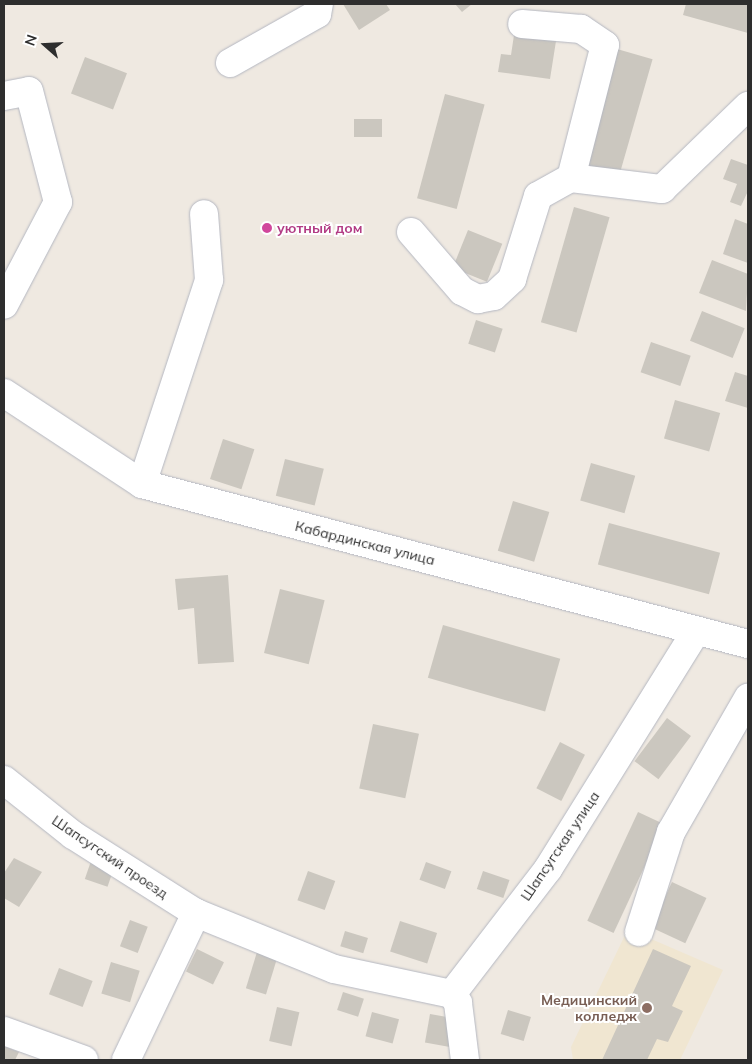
<!DOCTYPE html>
<meta charset="utf-8">
<style>
body{margin:0}
#map{position:relative;width:752px;height:1064px;overflow:hidden;background:#efe9e1;font-family:Mulish,sans-serif}
div>[style]{position:absolute}
.education>*{inset:0;background:#f0e6d1}
.building>*{inset:0;background:#cbc7bf;transform-origin:0 0}
.roads{filter:drop-shadow(0 0 1px #b4b7c1) drop-shadow(0 0 1px #b4b7c1)}
.minor>*{height:28px;margin:-14px;padding:0 14px;transform-origin:14px;border-radius:14px;background:#fff}
.dots>*{width:14px;height:14px;translate:-50% -50%;box-sizing:border-box;border:2px solid #fff;border-radius:50%}
span{translate:-50% -50%;white-space:nowrap;text-align:center;line-height:1.15;-webkit-text-stroke:4px #fff;paint-order:stroke}
.hotel-label{font-size:14px;color:#b23c85;font-weight:700}
.left{translate:0 -50%;text-align:left}
.street-label{font-size:14px;color:#2e2e2e}
.education-label{font-size:14px;color:#785e54;font-weight:700}
.right{translate:-100% -50%;text-align:right}
.frame{position:absolute;inset:0;border:5px solid #2e2e2e;pointer-events:none}
.north{position:absolute;left:20px;top:20px;width:50px;height:50px;-webkit-text-stroke:4px #fff;paint-order:stroke;rotate:289deg;font-size:14px;font-weight:700;line-height:20px;text-align:center;color:#2e2e2e}
.north::after{content:'';display:block;margin:auto;width:18px;height:22px;background:#2e2e2e;clip-path:polygon(50% 0,100% 100%,50% 72%,0 100%)}
</style>
<div id="map">
<div class="education">
<div style="clip-path:polygon(628px 929px,723px 970px,680px 1060px,573px 1060px,571px 1047px)"></div>
</div>
<div class="building">
<div style="clip-path:polygon(343px 4px,386px 4px,390px 10px,359px 30px)"></div>
<div style="clip-path:polygon(455px 4px,472px 4px,462px 12px)"></div>
<div style="clip-path:polygon(686px 4px,748px 4px,748px 33px,683px 15px)"></div>
<div style="clip-path:polygon(514px 35px,556px 41px,550px 79px,498px 72px,501px 54px,511px 55px)"></div>
<div style="left:617px;top:49px;width:37px;height:121px;rotate:16deg"></div>
<div style="left:85px;top:57px;width:45px;height:39px;rotate:21deg"></div>
<div style="left:445px;top:94px;width:41px;height:108px;rotate:15deg"></div>
<div style="left:354px;top:119px;width:28px;height:18px"></div>
<div style="clip-path:polygon(731px 159px,748px 165px,748px 191px,741px 206px,730px 202px,737px 184px,723px 179px)"></div>
<div style="left:574px;top:207px;width:37px;height:120px;rotate:16deg"></div>
<div style="clip-path:polygon(735px 219px,748px 224px,748px 263px,723px 254px)"></div>
<div style="left:468px;top:230px;width:37px;height:41px;rotate:22deg"></div>
<div style="clip-path:polygon(712px 260px,748px 274px,746px 311px,699px 293px)"></div>
<div style="left:702px;top:311px;width:46px;height:32px;rotate:22deg"></div>
<div style="left:476px;top:320px;width:28px;height:25px;rotate:18deg"></div>
<div style="left:651px;top:342px;width:42px;height:32px;rotate:19deg"></div>
<div style="clip-path:polygon(735px 372px,748px 376px,748px 408px,725px 401px)"></div>
<div style="left:675px;top:400px;width:47px;height:40px;rotate:16deg"></div>
<div style="left:223px;top:439px;width:33px;height:42px;rotate:18deg"></div>
<div style="left:285px;top:459px;width:40px;height:38px;rotate:14deg"></div>
<div style="left:591px;top:463px;width:46px;height:39px;rotate:16deg"></div>
<div style="left:513px;top:501px;width:38px;height:52px;rotate:17deg"></div>
<div style="left:609px;top:523px;width:115px;height:43px;rotate:15deg"></div>
<div style="clip-path:polygon(228px 575px,234px 662px,198px 664px,194px 608px,178px 610px,175px 579px)"></div>
<div style="left:280px;top:589px;width:46px;height:66px;rotate:14deg"></div>
<div style="left:443px;top:625px;width:122px;height:55px;rotate:16deg"></div>
<div style="left:667px;top:718px;width:30px;height:54px;rotate:37deg"></div>
<div style="left:373px;top:724px;width:47px;height:66px;rotate:12deg"></div>
<div style="left:560px;top:742px;width:28px;height:52px;rotate:27deg"></div>
<div style="left:638px;top:812px;width:29px;height:120px;rotate:25deg"></div>
<div style="clip-path:polygon(14px 858px,42px 872px,19px 907px,4px 898px,4px 873px)"></div>
<div style="left:91px;top:861px;width:24px;height:19px;rotate:19deg"></div>
<div style="left:426px;top:862px;width:27px;height:19px;rotate:20deg"></div>
<div style="left:308px;top:871px;width:29px;height:31px;rotate:20deg"></div>
<div style="left:483px;top:871px;width:28px;height:19px;rotate:19deg"></div>
<div style="left:672px;top:882px;width:38px;height:50px;rotate:25deg"></div>
<div style="left:130px;top:920px;width:19px;height:28px;rotate:21deg"></div>
<div style="left:400px;top:921px;width:39px;height:32px;rotate:18deg"></div>
<div style="left:345px;top:931px;width:24px;height:16px;rotate:17deg"></div>
<div style="left:197px;top:949px;width:30px;height:25px;rotate:26deg"></div>
<div style="clip-path:polygon(653px 949px,691px 966px,672px 1006px,683px 1011px,668px 1042px,657px 1039px,647px 1060px,602px 1060px)"></div>
<div style="left:257px;top:952px;width:21px;height:38px;rotate:17deg"></div>
<div style="left:111px;top:962px;width:30px;height:33px;rotate:17deg"></div>
<div style="left:59px;top:968px;width:36px;height:28px;rotate:21deg"></div>
<div style="left:343px;top:992px;width:22px;height:19px;rotate:18deg"></div>
<div style="left:277px;top:1007px;width:23px;height:35px;rotate:13deg"></div>
<div style="left:508px;top:1010px;width:24px;height:25px;rotate:17deg"></div>
<div style="left:372px;top:1012px;width:28px;height:25px;rotate:15deg"></div>
<div style="left:430px;top:1014px;width:28px;height:29px;rotate:10deg"></div>
<div style="clip-path:polygon(4px 1046px,19px 1052px,15px 1060px,4px 1060px)"></div>
</div>
<div class="roads">
<div class="minor">
<div style="left:230px;top:63px;width:100px;rotate:-29.4deg"></div>
<div style="left:317px;top:14px;width:10px;rotate:-79deg"></div>
<div style="left:4px;top:96px;width:25px;rotate:-11deg"></div>
<div style="left:29px;top:91px;width:115px;rotate:75.4deg"></div>
<div style="left:58px;top:202px;width:116px;rotate:117.7deg"></div>
<div style="left:571px;top:178px;width:92px;rotate:6.9deg"></div>
<div style="left:662px;top:189px;width:120px;rotate:-44deg"></div>
<div style="left:411px;top:232px;width:78px;rotate:49.2deg"></div>
<div style="left:462px;top:291px;width:18px;rotate:27deg"></div>
<div style="left:478px;top:299px;width:16px;rotate:-11deg"></div>
<div style="left:494px;top:296px;width:25px;rotate:-43deg"></div>
<div style="left:512px;top:279px;width:87px;rotate:-72.6deg"></div>
<div style="left:538px;top:196px;width:38px;rotate:-29deg"></div>
<div style="left:571px;top:178px;width:137px;rotate:-75.7deg"></div>
<div style="left:605px;top:45px;width:29px;rotate:-146deg"></div>
<div style="left:581px;top:29px;width:59px;rotate:-175.2deg"></div>
<div style="left:4px;top:393px;width:165px;rotate:33.4deg"></div>
<div style="left:142px;top:484px;width:627px;rotate:14.79deg"></div>
<div style="left:142px;top:484px;width:215px;rotate:-71.8deg"></div>
<div style="left:209px;top:280px;width:66px;rotate:-94.3deg"></div>
<div style="left:4px;top:780px;width:88px;rotate:38.6deg"></div>
<div style="left:73px;top:835px;width:146px;rotate:32.4deg"></div>
<div style="left:196px;top:913px;width:149px;rotate:22.1deg"></div>
<div style="left:334px;top:969px;width:121px;rotate:12deg"></div>
<div style="left:639px;top:932px;width:105px;rotate:-72.3deg"></div>
<div style="left:671px;top:832px;width:155px;rotate:-60.1deg"></div>
<div style="left:452px;top:994px;width:158px;rotate:-52.5deg"></div>
<div style="left:548px;top:869px;width:278px;rotate:-58.1deg"></div>
<div style="left:452px;top:994px;width:11px;rotate:56deg"></div>
<div style="left:458px;top:1003px;width:57px;rotate:83deg"></div>
<div style="left:4px;top:1031px;width:85px;rotate:19.9deg"></div>
<div style="left:126px;top:1060px;width:163px;rotate:-64.5deg"></div>
</div>
</div>
<div class="dots">
<div style="left:267px;top:228px;background:#d1479c"></div>
<div style="left:647px;top:1008px;background:#8d6e63"></div>
</div>
<div class="hotel-label">
<span class="left" style="left:277px;top:228px">уютный дом</span>
</div>
<div class="street-label">
<span style="left:365px;top:543px;rotate:14deg">Кабардинская улица</span>
<span style="left:560px;top:846px;rotate:-56deg">Шапсугская улица</span>
<span style="left:110px;top:857px;rotate:34deg">Шапсугский проезд</span>
</div>
<div class="education-label">
<span class="right" style="left:637px;top:1008px">Медицинский<br>колледж</span>
</div>
<div class="frame"></div>
<div class="north">N</div>
</div>
